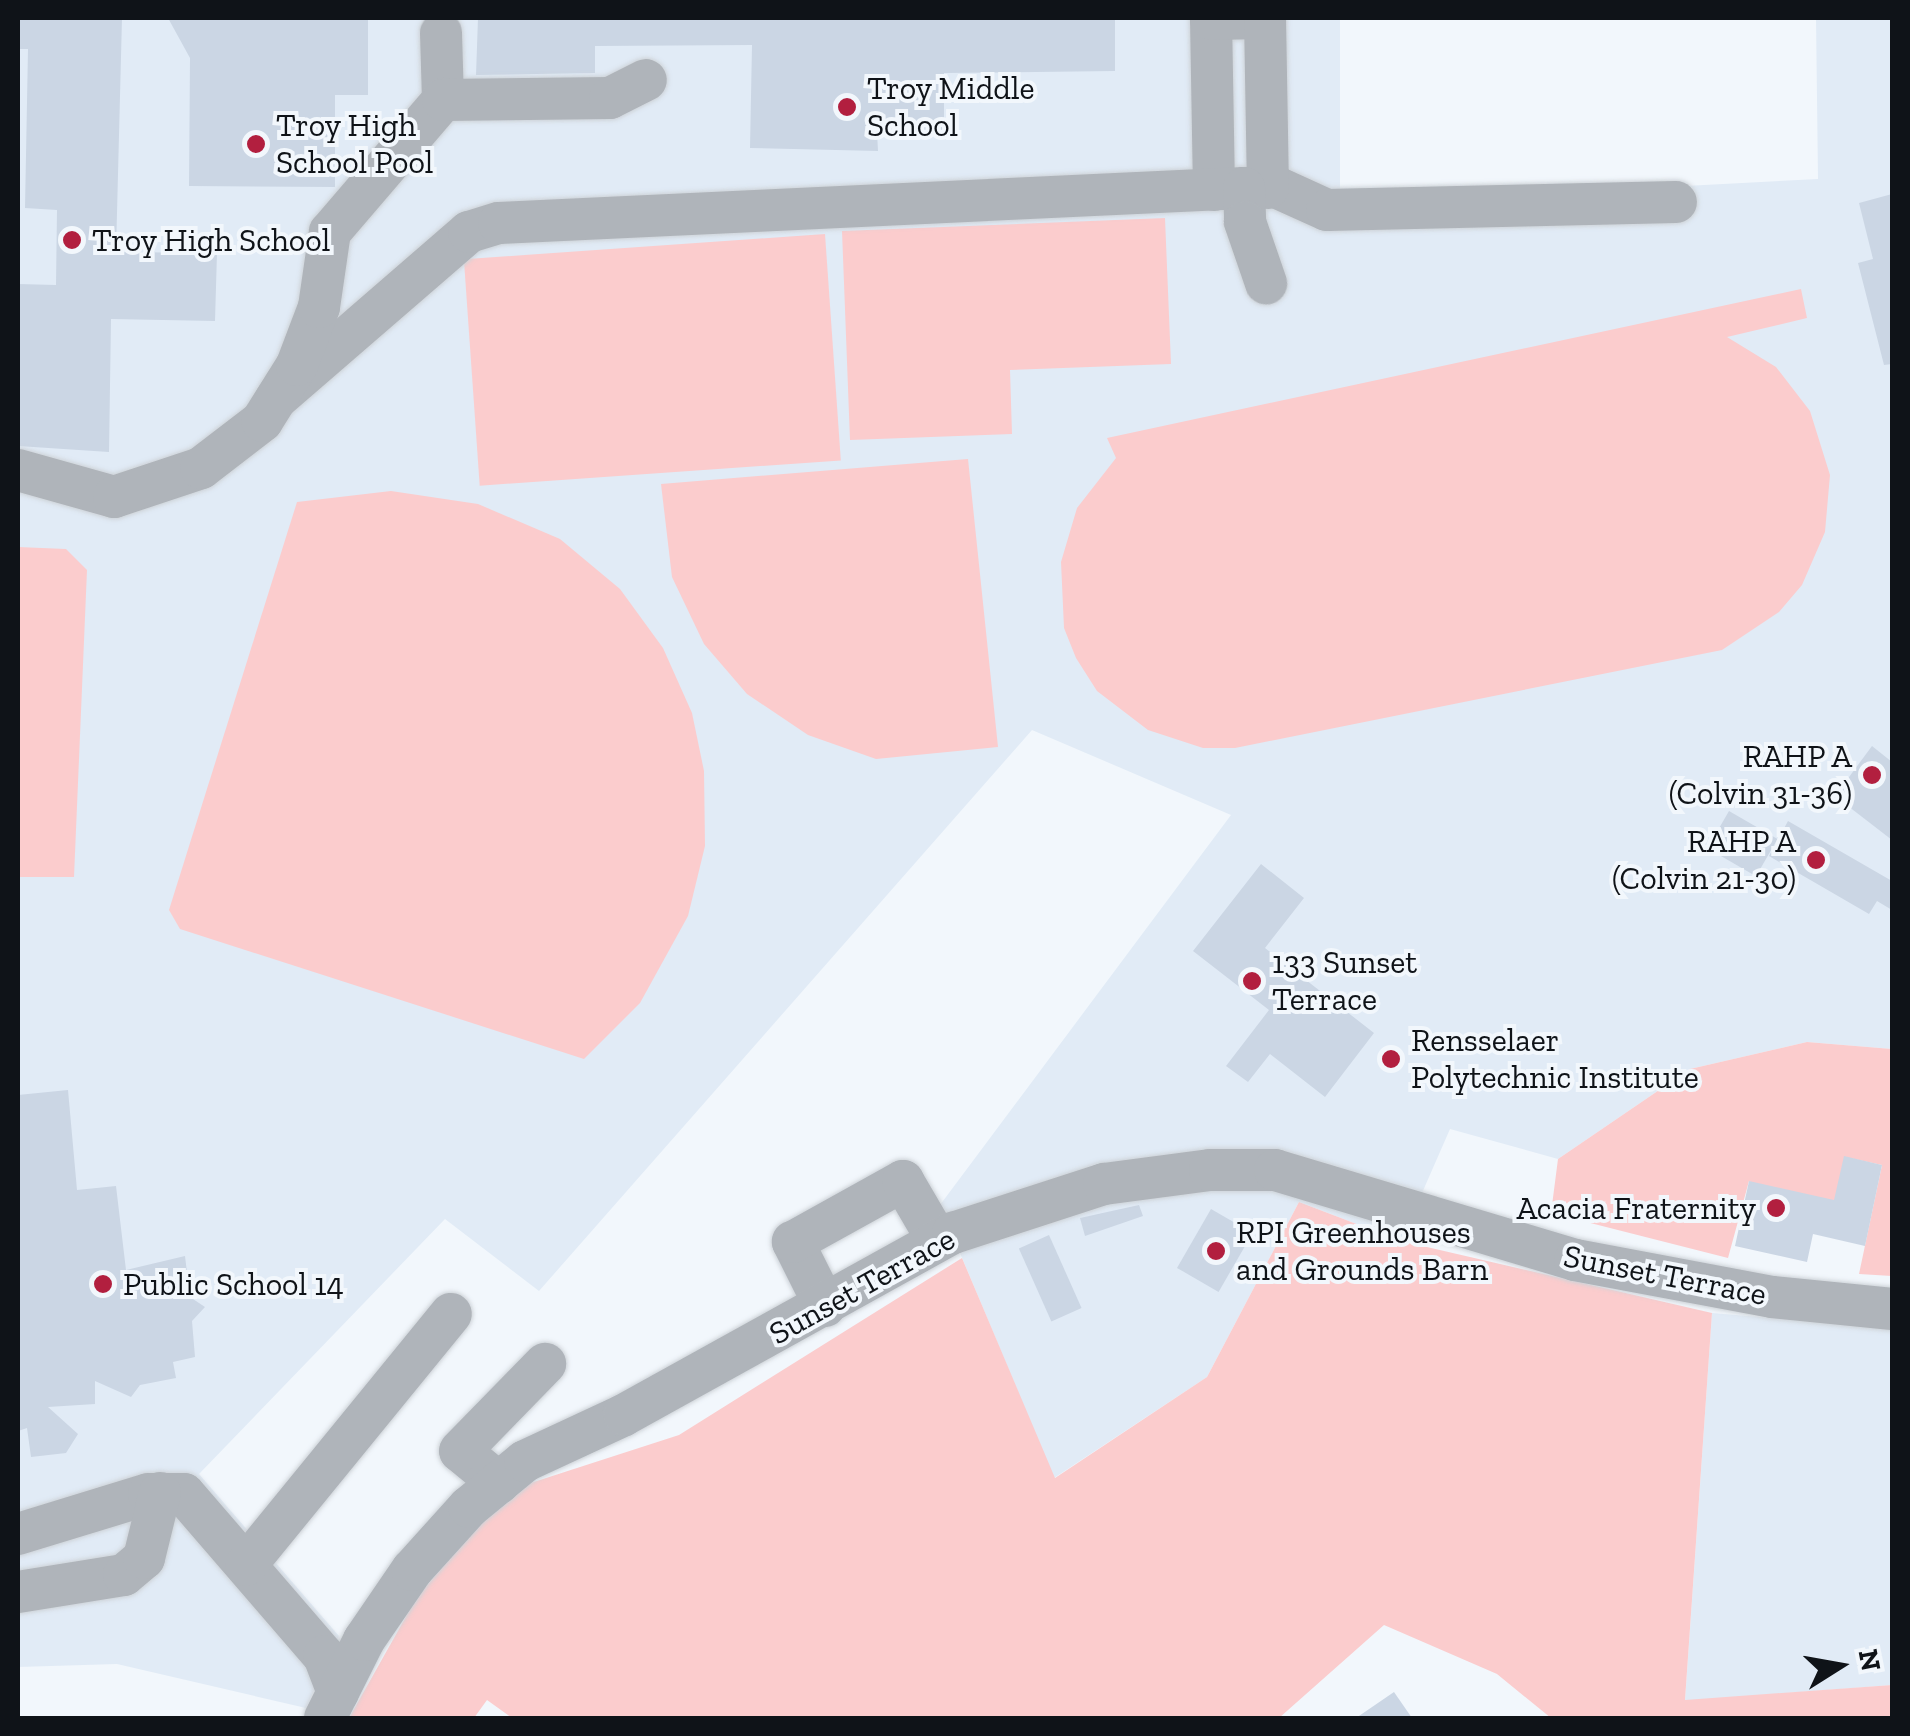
<!DOCTYPE html>
<style>
body{margin:0}
#map{position:relative;width:1910px;height:1736px;overflow:hidden;background:#f2f7fc;font-family:"Zilla Slab",serif}
div>[style]{position:absolute}
.built>*{inset:0;background:#e1ebf6}
.green>*{inset:0;background:#fbcccd;transform-origin:0 0}
.building>*{inset:0;background:#cbd6e4;transform-origin:0 0}
.roads{filter:drop-shadow(0 0 2px #ced3d8) drop-shadow(0 0 2px #ced3d8)}
.minor>*{height:42px;margin:-21px;padding:0 21px;transform-origin:21px;border-radius:21px;background:#afb4ba}
.dots>*{width:28px;height:28px;translate:-50% -50%;box-sizing:border-box;border:5px solid #f2f7fc;border-radius:50%}
span{translate:-50% -50%;white-space:nowrap;text-align:center;line-height:1.15;-webkit-text-stroke:8px #f2f7fc;paint-order:stroke}
.poi-label{font-size:32px;color:#0f1318}
.left{translate:0 -50%;text-align:left}
.right{translate:-100% -50%;text-align:right}
.street-label{font-size:32px;color:#0f1318}
.frame{position:absolute;inset:0;border:20px solid #0f1318;pointer-events:none}
.north{position:absolute;left:1790px;top:1616px;width:100px;height:100px;-webkit-text-stroke:8px #f2f7fc;paint-order:stroke;rotate:79deg;font-size:28px;font-weight:700;line-height:40px;text-align:center;color:#0f1318}
.north::after{content:'';display:block;margin:auto;width:35px;height:45px;background:#0f1318;clip-path:polygon(50% 0,100% 100%,50% 72%,0 100%)}
</style>
<div id="map">
<div class="built">
<div style="clip-path:polygon(18px 18px,1340px 18px,1340px 204px,1818px 179px,1816px 18px,1892px 18px,1892px 1049px,1807px 1042px,1690px 1069px,1558px 1159px,1450px 1129px,1401px 1241px,1299px 1202px,1207px 1377px,1054px 1478px,940px 1205px,1231px 815px,1032px 730px,539px 1291px,445px 1219px,199px 1474px,339px 1636px,306px 1708px,117px 1664px,18px 1667px)"></div>
<div style="clip-path:polygon(1712px 1313px,1892px 1328px,1892px 1685px,1685px 1701px)"></div>
</div>
<div class="green">
<div style="clip-path:polygon(1165px 218px,1171px 364px,1010px 370px,1012px 434px,850px 440px,842px 231px)"></div>
<div style="left:825px;top:234px;width:227px;height:362px;rotate:86deg"></div>
<div style="clip-path:polygon(1801px 289px,1807px 318px,1727px 337px,1776px 367px,1810px 411px,1830px 475px,1825px 532px,1802px 585px,1779px 612px,1722px 650px,1235px 748px,1203px 748px,1148px 730px,1097px 691px,1076px 658px,1064px 628px,1061px 562px,1077px 508px,1116px 458px,1107px 438px)"></div>
<div style="clip-path:polygon(968px 459px,998px 747px,876px 759px,808px 735px,747px 694px,704px 644px,672px 577px,661px 484px)"></div>
<div style="clip-path:polygon(391px 491px,478px 504px,560px 539px,620px 589px,663px 648px,692px 713px,704px 771px,705px 846px,688px 916px,640px 1003px,584px 1059px,180px 929px,169px 910px,297px 502px)"></div>
<div style="clip-path:polygon(18px 547px,66px 549px,87px 570px,74px 877px,18px 877px)"></div>
<div style="clip-path:polygon(1807px 1042px,1892px 1049px,1892px 1276px,1859px 1274px,1882px 1165px,1845px 1157px,1829px 1226px,1749px 1181px,1728px 1258px,1551px 1213px,1558px 1159px,1690px 1069px)"></div>
<div style="clip-path:polygon(1299px 1202px,1401px 1241px,1712px 1313px,1685px 1700px,1892px 1685px,1892px 1718px,1551px 1718px,1497px 1674px,1384px 1625px,1279px 1718px,512px 1718px,487px 1700px,474px 1718px,349px 1718px,417px 1597px,509px 1490px,679px 1435px,962px 1258px,1055px 1478px,1207px 1377px)"></div>
</div>
<div class="building">
<div style="clip-path:polygon(18px 18px,122px 18px,116px 252px,217px 253px,215px 321px,111px 319px,109px 452px,18px 446px,18px 284px,56px 285px,57px 210px,25px 208px,28px 49px,18px 49px)"></div>
<div style="clip-path:polygon(168px 18px,368px 18px,368px 95px,335px 95px,335px 187px,189px 186px,190px 58px)"></div>
<div style="clip-path:polygon(478px 18px,1115px 18px,1115px 71px,944px 73px,944px 132px,877px 132px,878px 151px,750px 148px,752px 45px,595px 46px,595px 73px,476px 75px)"></div>
<div style="clip-path:polygon(1892px 194px,1892px 364px,1884px 365px,1858px 263px,1873px 259px,1859px 203px)"></div>
<div style="clip-path:polygon(1872px 746px,1892px 762px,1892px 840px,1835px 796px)"></div>
<div style="left:1729px;top:811px;width:56px;height:43px;rotate:30deg"></div>
<div style="clip-path:polygon(1788px 821px,1892px 881px,1892px 910px,1877px 901px,1869px 914px,1769px 856px)"></div>
<div style="clip-path:polygon(1261px 864px,1304px 898px,1265px 948px,1374px 1033px,1325px 1097px,1270px 1054px,1248px 1082px,1226px 1066px,1269px 1010px,1193px 951px)"></div>
<div style="clip-path:polygon(68px 1090px,77px 1190px,116px 1186px,126px 1270px,185px 1256px,190px 1297px,205px 1307px,192px 1321px,195px 1357px,173px 1362px,176px 1378px,140px 1385px,131px 1397px,95px 1381px,95px 1404px,48px 1407px,78px 1434px,66px 1453px,31px 1457px,27px 1428px,18px 1431px,18px 1095px)"></div>
<div style="clip-path:polygon(1844px 1156px,1882px 1165px,1865px 1246px,1813px 1234px,1807px 1262px,1735px 1246px,1749px 1181px,1834px 1200px)"></div>
<div style="clip-path:polygon(1139px 1205px,1143px 1216px,1085px 1236px,1080px 1218px)"></div>
<div style="left:1211px;top:1209px;width:48px;height:68px;rotate:30deg"></div>
<div style="left:1049px;top:1235px;width:80px;height:33px;rotate:66deg"></div>
<div style="clip-path:polygon(1394px 1692px,1412px 1718px,1356px 1718px)"></div>
</div>
<div class="roads">
<div class="minor">
<div style="left:441px;top:33px;width:67px;rotate:88.3deg"></div>
<div style="left:1244px;top:188px;width:32px;rotate:-2deg"></div>
<div style="left:1276px;top:187px;width:56px;rotate:24.3deg"></div>
<div style="left:1327px;top:210px;width:349px;rotate:-1.3deg"></div>
<div style="left:1214px;top:190px;width:171px;rotate:-91deg"></div>
<div style="left:1211px;top:19px;width:54px;rotate:-1.1deg"></div>
<div style="left:1265px;top:18px;width:170px;rotate:89deg"></div>
<div style="left:276px;top:399px;width:255px;rotate:-40.9deg"></div>
<div style="left:469px;top:232px;width:31px;rotate:-17deg"></div>
<div style="left:499px;top:223px;width:746px;rotate:-2.69deg"></div>
<div style="left:1244px;top:188px;width:34px;rotate:88deg"></div>
<div style="left:1245px;top:222px;width:65px;rotate:71deg"></div>
<div style="left:18px;top:470px;width:100px;rotate:15.7deg"></div>
<div style="left:114px;top:497px;width:92px;rotate:-18.4deg"></div>
<div style="left:201px;top:468px;width:77px;rotate:-37.6deg"></div>
<div style="left:262px;top:421px;width:66px;rotate:-58deg"></div>
<div style="left:297px;top:365px;width:62px;rotate:-69.2deg"></div>
<div style="left:319px;top:307px;width:76px;rotate:-81.7deg"></div>
<div style="left:330px;top:232px;width:174px;rotate:-49.4deg"></div>
<div style="left:443px;top:100px;width:167px;rotate:-0.7deg"></div>
<div style="left:610px;top:98px;width:40px;rotate:-26.6deg"></div>
<div style="left:825px;top:1306px;width:72px;rotate:-116.6deg"></div>
<div style="left:793px;top:1242px;width:126px;rotate:-29deg"></div>
<div style="left:903px;top:1181px;width:69px;rotate:59.7deg"></div>
<div style="left:499px;top:1483px;width:50px;rotate:-140.6deg"></div>
<div style="left:460px;top:1451px;width:122px;rotate:-45.7deg"></div>
<div style="left:18px;top:1534px;width:137px;rotate:-17deg"></div>
<div style="left:149px;top:1494px;width:35px"></div>
<div style="left:184px;top:1494px;width:214px;rotate:49.2deg"></div>
<div style="left:324px;top:1656px;width:39px;rotate:69deg"></div>
<div style="left:246px;top:1565px;width:324px;rotate:-50.8deg"></div>
<div style="left:18px;top:1592px;width:107px;rotate:-9.1deg"></div>
<div style="left:124px;top:1575px;width:26px;rotate:-40deg"></div>
<div style="left:144px;top:1558px;width:67px;rotate:-76.2deg"></div>
<div style="left:325px;top:1718px;width:87px;rotate:-63.4deg"></div>
<div style="left:364px;top:1640px;width:85px;rotate:-55.6deg"></div>
<div style="left:412px;top:1570px;width:85px;rotate:-47.9deg"></div>
<div style="left:469px;top:1507px;width:72px;rotate:-39.4deg"></div>
<div style="left:525px;top:1461px;width:109px;rotate:-24.9deg"></div>
<div style="left:624px;top:1415px;width:376px;rotate:-29deg"></div>
<div style="left:953px;top:1233px;width:159px;rotate:-18deg"></div>
<div style="left:1104px;top:1184px;width:107px;rotate:-7.5deg"></div>
<div style="left:1210px;top:1170px;width:65px"></div>
<div style="left:1275px;top:1170px;width:313px;rotate:16.7deg"></div>
<div style="left:1575px;top:1260px;width:200px;rotate:10.6deg"></div>
<div style="left:1772px;top:1297px;width:121px;rotate:5.7deg"></div>
</div>
</div>
<div class="dots">
<div style="left:847px;top:107px;background:#b21f3f"></div>
<div style="left:256px;top:144px;background:#b21f3f"></div>
<div style="left:72px;top:240px;background:#b21f3f"></div>
<div style="left:1872px;top:775px;background:#b21f3f"></div>
<div style="left:1816px;top:860px;background:#b21f3f"></div>
<div style="left:1252px;top:981px;background:#b21f3f"></div>
<div style="left:1391px;top:1059px;background:#b21f3f"></div>
<div style="left:1776px;top:1208px;background:#b21f3f"></div>
<div style="left:1216px;top:1251px;background:#b21f3f"></div>
<div style="left:103px;top:1284px;background:#b21f3f"></div>
</div>
<div class="poi-label">
<span class="left" style="left:867px;top:107px">Troy Middle<br>School</span>
<span class="left" style="left:276px;top:144px">Troy High<br>School Pool</span>
<span class="left" style="left:92px;top:240px">Troy High School</span>
<span class="right" style="left:1852px;top:775px">RAHP A<br>(Colvin 31-36)</span>
<span class="right" style="left:1796px;top:860px">RAHP A<br>(Colvin 21-30)</span>
<span class="left" style="left:1272px;top:981px">133 Sunset<br>Terrace</span>
<span class="left" style="left:1411px;top:1059px">Rensselaer<br>Polytechnic Institute</span>
<span class="right" style="left:1756px;top:1208px">Acacia Fraternity</span>
<span class="left" style="left:1236px;top:1251px">RPI Greenhouses<br>and Grounds Barn</span>
<span class="left" style="left:123px;top:1284px">Public School 14</span>
</div>
<div class="street-label">
<span style="left:1665px;top:1275px;rotate:11deg">Sunset Terrace</span>
<span style="left:862px;top:1286px;rotate:-29deg">Sunset Terrace</span>
</div>
<div class="frame"></div>
<div class="north">N</div>
</div>
